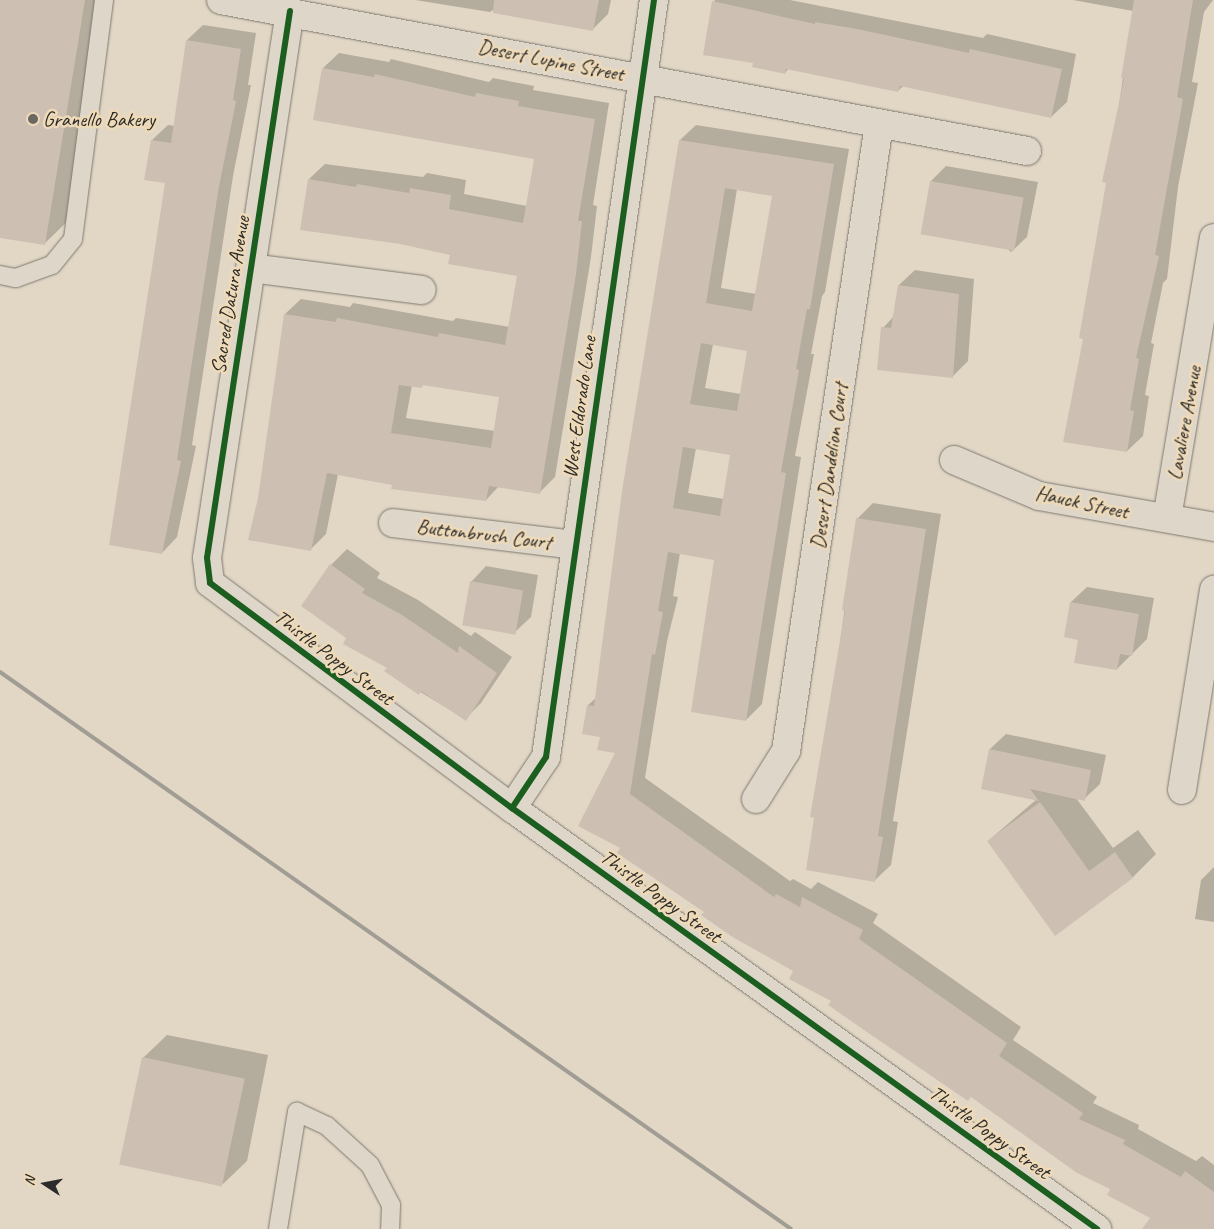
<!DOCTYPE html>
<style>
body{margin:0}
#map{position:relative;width:1214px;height:1229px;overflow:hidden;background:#e2d7c5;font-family:Caveat,sans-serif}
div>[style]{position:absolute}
.shadow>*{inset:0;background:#0003}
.building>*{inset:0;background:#cdc0b3;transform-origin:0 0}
.roads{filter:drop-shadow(0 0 1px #7d7870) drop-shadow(0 0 1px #7d7870)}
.lane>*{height:18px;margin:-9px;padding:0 9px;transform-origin:9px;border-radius:9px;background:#ded6c9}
.street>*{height:28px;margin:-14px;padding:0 14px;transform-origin:14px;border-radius:14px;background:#ded6c9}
.rail>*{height:4px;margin:-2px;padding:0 2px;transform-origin:2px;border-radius:2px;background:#a19c94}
.cycleway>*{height:6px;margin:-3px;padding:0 3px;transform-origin:3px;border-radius:3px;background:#1b5e20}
.dots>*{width:14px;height:14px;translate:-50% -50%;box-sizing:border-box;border:2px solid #efdab8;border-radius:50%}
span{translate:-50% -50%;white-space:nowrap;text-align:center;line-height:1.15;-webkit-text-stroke:5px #efdab8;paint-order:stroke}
.street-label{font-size:21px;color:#2b2b2b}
.poi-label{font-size:21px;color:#2b2b2b}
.left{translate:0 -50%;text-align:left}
.north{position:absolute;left:20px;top:1159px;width:50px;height:50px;-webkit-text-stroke:4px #efdab8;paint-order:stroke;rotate:281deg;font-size:14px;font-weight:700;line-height:20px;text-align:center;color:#2b2b2b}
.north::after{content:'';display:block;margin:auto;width:18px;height:22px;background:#2b2b2b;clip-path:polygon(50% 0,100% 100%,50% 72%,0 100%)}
</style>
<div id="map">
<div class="shadow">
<div style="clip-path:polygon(0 0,110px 0,75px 214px,44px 244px,0 237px)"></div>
<div style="clip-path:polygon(415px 0,611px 0,608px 14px,592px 30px,493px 10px,490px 12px)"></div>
<div style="clip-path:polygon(715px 0,790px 0,983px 38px,987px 34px,1076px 54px,1067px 102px,1051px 117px,904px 85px,898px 91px,789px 68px,785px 73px,755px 62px,714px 2px)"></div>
<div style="clip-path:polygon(1073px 0,1213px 0,1204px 12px,1192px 82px,1198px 83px,1178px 187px,1167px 279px,1163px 283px,1151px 343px,1154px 344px,1145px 395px,1149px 396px,1143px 436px,1127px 451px,1084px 338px,1133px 11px)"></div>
<div style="clip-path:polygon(203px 25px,256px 33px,248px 85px,251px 85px,233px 176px,192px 445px,196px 446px,177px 537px,162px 553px,166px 182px,152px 140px,168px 125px,175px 126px,187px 40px)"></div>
<div style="clip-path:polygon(evenodd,339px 53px,389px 62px,391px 59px,489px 82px,493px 78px,534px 86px,533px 90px,609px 103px,593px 205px,597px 206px,591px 257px,555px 477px,539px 493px,499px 486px,486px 500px,338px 474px,326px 534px,310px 550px,259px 498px,285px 314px,301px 299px,350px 307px,353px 303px,453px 321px,456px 318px,510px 327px,519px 275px,451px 254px,401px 243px,309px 179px,325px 164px,423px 177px,427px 173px,466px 180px,464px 194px,527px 206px,535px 158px,323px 68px,339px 53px,424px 384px,500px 396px,495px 431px,406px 418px,412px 385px,421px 387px,424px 384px)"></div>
<div style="clip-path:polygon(evenodd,696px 125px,849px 149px,825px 292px,822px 296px,811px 354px,814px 354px,795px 456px,801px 457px,762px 704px,746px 720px,715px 559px,680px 553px,673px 596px,678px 597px,667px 641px,645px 778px,790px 881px,793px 879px,811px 889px,818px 882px,878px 914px,873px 923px,1021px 1027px,1013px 1040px,1097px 1097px,1093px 1103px,1139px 1125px,1138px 1129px,1196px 1161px,1202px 1156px,1214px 1165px,1214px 1229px,1159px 1229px,1152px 1218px,1112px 1188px,833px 1000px,795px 970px,705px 912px,622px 848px,617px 752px,601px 736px,588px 705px,596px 698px,680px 140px,696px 125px,737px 189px,773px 195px,756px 294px,721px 288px,737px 189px,696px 125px,713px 344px,748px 350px,741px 394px,705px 388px,713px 344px,696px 125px,696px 448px,732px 454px,724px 499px,688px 493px,696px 448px)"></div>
<div style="clip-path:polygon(946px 166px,1038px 182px,1027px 237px,1011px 252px,931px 181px)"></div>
<div style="clip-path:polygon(915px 270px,974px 279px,968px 361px,952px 377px,883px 328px,894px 316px,899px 285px)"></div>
<div style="clip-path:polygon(873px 503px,941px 514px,893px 821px,898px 822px,891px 865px,875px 880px,816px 817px,857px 519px)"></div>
<div style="clip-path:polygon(347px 549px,380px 573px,377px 578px,418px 600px,471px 636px,475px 632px,512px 657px,481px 703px,465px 719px,386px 671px,389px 667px,303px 606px,331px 565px)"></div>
<div style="clip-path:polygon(486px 566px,538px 575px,531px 617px,515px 632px,471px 582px)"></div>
<div style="clip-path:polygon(1087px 587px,1154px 598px,1147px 639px,1117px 669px,1079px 639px,1065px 636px,1071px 602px)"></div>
<div style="clip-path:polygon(1006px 734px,1106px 755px,1100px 784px,1084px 799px,1076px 798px,1113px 848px,1138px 830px,1156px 854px,1133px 877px,1055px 934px,988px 841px,1037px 799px,982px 788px,990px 749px)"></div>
<div style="clip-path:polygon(1214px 867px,1214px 922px,1195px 919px,1201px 880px)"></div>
<div style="clip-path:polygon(167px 1035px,268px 1055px,247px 1161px,223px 1184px,143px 1058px)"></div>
</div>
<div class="building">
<div style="clip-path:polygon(0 0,85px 0,45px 245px,0 238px)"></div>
<div style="clip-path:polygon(494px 0,599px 0,593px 31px,493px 13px)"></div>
<div style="clip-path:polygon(1134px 0,1193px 0,1177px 97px,1183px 99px,1155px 255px,1159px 256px,1136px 358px,1139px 359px,1130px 410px,1134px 411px,1127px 452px,1063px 442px,1083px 339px,1079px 338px,1106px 183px,1102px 182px,1124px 79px,1121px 78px)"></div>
<div style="clip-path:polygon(712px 1px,815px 24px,815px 22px,857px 29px,969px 53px,970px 49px,1062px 69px,1051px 118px,900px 86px,898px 92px,786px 69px,785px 74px,752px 67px,753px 63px,703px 55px)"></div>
<div style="clip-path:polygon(186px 40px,241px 49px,233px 100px,236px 101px,218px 192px,177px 460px,181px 461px,162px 554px,109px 545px,165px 183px,144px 180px,151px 140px,171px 143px)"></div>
<div style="clip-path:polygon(evenodd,322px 68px,374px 77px,375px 74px,475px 97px,476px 93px,519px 101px,518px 106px,595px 119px,578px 221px,582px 221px,576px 274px,540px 494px,489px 486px,486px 501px,391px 489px,392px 485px,327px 473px,311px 551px,248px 540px,258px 498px,284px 314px,336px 322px,337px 318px,438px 337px,439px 333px,505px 345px,517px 276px,448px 264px,450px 255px,400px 244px,300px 230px,308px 179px,356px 187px,357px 184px,409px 193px,410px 188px,451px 195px,449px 209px,523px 223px,534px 159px,313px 120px,322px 68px,399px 385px,422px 388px,422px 385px,499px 397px,491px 448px,391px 433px,399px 385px)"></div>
<div style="clip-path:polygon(evenodd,679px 140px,834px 164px,810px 309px,807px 309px,796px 369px,799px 370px,781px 472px,786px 473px,746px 721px,691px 712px,714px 560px,668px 552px,658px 611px,663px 612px,655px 655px,652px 654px,630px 794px,774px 897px,776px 894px,800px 907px,802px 897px,863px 930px,859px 939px,1007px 1043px,999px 1056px,1083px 1113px,1079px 1119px,1125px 1140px,1123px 1144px,1181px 1177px,1185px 1171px,1214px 1192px,1214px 1229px,1142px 1229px,1150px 1218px,1107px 1195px,1110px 1189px,1077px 1173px,971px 1097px,968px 1101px,864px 1030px,828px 1005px,831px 1001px,789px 979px,793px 971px,731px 936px,701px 915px,704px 912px,617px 853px,620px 848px,578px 826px,615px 753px,597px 750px,600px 737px,582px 734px,587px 705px,594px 706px,622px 491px,679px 140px,725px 188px,772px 196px,752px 311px,706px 303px,725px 188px,679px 140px,701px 343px,747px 351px,737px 411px,690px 404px,701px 343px,679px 140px,683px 447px,730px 455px,720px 516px,673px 508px,683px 447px)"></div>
<div style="left:930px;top:181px;width:95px;height:54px;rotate:10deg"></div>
<div style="clip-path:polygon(898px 285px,959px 294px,953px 378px,877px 370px,881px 327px,891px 328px)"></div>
<div style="clip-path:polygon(856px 518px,926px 529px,878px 836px,883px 837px,875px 882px,806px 870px,814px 818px,810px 817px,845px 611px,842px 610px)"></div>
<div style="clip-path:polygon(330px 564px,365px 589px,362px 593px,402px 615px,458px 653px,459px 646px,497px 673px,466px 721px,421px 691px,419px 695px,384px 671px,387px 668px,343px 644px,346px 638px,301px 606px)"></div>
<div style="left:470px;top:581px;width:54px;height:45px;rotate:10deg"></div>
<div style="clip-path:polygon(1070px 602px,1139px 614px,1132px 656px,1120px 654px,1117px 670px,1074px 663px,1078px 640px,1064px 637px)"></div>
<div style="clip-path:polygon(989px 749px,1091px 770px,1085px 801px,1030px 789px,1039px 801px,981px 789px)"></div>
<div style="clip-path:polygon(1040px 802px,1089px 871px,1115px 852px,1133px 878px,1055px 936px,987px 841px)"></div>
<div style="left:142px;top:1057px;width:105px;height:110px;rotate:12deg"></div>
</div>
<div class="roads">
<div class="lane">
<div style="left:0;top:275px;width:16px;rotate:11deg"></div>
<div style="left:16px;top:278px;width:38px;rotate:-20deg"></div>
<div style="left:52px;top:265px;width:33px;rotate:-51deg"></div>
<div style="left:73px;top:239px;width:241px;rotate:-82.6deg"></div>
<div style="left:278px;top:1229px;width:119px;rotate:-80.8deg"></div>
<div style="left:297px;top:1112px;width:33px;rotate:25deg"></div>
<div style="left:327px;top:1126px;width:58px;rotate:42.2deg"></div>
<div style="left:370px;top:1165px;width:45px;rotate:62.3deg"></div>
<div style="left:391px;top:1205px;width:24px;rotate:92deg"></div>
</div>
<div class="street">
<div style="left:221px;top:0;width:820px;rotate:10.61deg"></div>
<div style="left:290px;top:11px;width:553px;rotate:98.63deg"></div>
<div style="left:207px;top:558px;width:25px;rotate:83deg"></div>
<div style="left:210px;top:583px;width:377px;rotate:36.7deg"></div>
<div style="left:512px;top:808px;width:721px;rotate:35.74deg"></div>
<div style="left:250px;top:268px;width:173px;rotate:7.3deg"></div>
<div style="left:954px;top:460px;width:92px;rotate:23deg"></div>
<div style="left:1039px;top:496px;width:178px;rotate:10deg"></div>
<div style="left:1167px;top:518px;width:284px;rotate:-80.5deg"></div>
<div style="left:393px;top:523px;width:183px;rotate:6.9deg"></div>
<div style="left:1182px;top:790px;width:203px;rotate:-80.9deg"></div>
<div style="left:756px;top:799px;width:57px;rotate:-58deg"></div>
<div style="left:786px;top:751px;width:634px;rotate:-81.56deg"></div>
<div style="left:512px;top:808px;width:61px;rotate:-56.3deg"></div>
<div style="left:546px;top:757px;width:765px;rotate:-81.88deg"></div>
</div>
</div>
<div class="rail">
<div style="left:0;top:672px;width:967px;rotate:35.15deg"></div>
</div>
<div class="cycleway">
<div style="left:290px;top:11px;width:553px;rotate:98.63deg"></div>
<div style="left:207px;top:558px;width:25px;rotate:83deg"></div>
<div style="left:210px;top:583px;width:377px;rotate:36.7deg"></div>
<div style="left:512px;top:808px;width:721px;rotate:35.74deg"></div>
<div style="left:512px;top:808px;width:61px;rotate:-56.3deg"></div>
<div style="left:546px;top:757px;width:765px;rotate:-81.88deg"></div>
</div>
<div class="dots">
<div style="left:33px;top:119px;background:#6b6761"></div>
</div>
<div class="street-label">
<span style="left:551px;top:60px;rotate:11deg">Desert Lupine Street</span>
<span style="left:230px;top:295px;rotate:-81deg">Sacred Datura Avenue</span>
<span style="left:579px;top:407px;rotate:-82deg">West Eldorado Lane</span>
<span style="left:1184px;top:423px;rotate:-80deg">Lavaliere Avenue</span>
<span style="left:829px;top:466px;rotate:-82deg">Desert Dandelion Court</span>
<span style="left:1082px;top:502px;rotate:12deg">Hauck Street</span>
<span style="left:484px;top:534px;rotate:7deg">Buttonbrush Court</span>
<span style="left:334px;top:657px;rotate:37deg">Thistle Poppy Street</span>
<span style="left:661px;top:896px;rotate:36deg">Thistle Poppy Street</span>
<span style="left:990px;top:1132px;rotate:36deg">Thistle Poppy Street</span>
</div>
<div class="poi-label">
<span class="left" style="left:43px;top:119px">Granello Bakery</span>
</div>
<div class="north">N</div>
</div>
